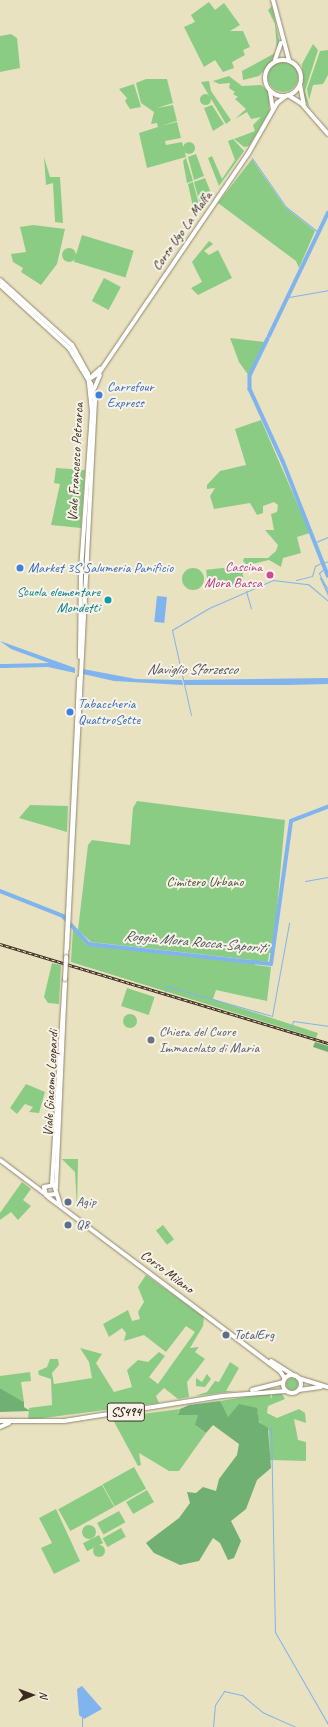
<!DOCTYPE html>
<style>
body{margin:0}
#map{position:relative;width:328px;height:1727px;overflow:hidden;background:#e8e2c0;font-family:Caveat,sans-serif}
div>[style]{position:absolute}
.green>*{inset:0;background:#8bcc84;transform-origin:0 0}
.round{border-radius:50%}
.forest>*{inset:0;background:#70b072}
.water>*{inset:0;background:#80b4ee;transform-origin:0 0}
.stream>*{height:1px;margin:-0.5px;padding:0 0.5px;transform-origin:0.5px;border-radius:0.5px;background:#80b4ee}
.canal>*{height:3.5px;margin:-1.75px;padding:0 1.75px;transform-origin:1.75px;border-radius:1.75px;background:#80b4ee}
.roads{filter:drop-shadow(0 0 1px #92866f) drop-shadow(0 0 1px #92866f)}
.secondary>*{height:4px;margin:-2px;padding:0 2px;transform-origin:2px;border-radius:2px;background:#fff}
.secondary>.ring{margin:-2px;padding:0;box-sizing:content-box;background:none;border:4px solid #fff;border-radius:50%}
.primary>*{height:4px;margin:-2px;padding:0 2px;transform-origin:2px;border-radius:2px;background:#fff}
.primary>.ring{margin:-2px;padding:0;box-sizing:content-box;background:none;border:4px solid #fff;border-radius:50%}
.rail>*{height:2.5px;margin-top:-1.25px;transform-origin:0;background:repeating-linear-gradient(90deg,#f7f3e8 0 3px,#3b2a1e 0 6px);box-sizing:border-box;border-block:1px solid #3b2a1e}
.bridges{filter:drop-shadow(0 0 1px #92866f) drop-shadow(0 0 1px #92866f)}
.secondary-bridge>*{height:4px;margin:-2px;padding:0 2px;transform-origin:2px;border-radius:2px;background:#fff}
.dots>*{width:11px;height:11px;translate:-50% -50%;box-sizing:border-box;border:2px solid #f7f3e8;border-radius:50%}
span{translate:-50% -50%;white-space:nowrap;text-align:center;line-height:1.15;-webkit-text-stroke:4px #f7f3e8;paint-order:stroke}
.shield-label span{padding:1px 3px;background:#f7f3e8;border:1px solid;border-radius:3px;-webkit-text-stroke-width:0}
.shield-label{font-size:13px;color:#3b2a1e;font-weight:700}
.street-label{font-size:14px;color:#3b2a1e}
.shop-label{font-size:14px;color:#366cbe}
.left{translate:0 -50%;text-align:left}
.hotel-label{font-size:14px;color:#b23c85}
.right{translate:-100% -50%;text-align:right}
.culture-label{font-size:14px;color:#0d838f}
.park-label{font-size:14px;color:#4f5238}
.worship-label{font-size:14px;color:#5b616d}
.service-label{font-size:14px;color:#4e5e75}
.water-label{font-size:15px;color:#50535c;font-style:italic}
.north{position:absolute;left:12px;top:1675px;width:40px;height:40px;-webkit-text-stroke:3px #f7f3e8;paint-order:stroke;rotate:89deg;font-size:11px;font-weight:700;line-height:16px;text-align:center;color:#3b2a1e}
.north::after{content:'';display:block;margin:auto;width:14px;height:18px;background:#3b2a1e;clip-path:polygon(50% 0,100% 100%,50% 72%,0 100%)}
</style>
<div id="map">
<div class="green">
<div style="clip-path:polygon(209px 2px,215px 10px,224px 3px,240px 25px,230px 31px,243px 31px,250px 47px,243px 50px,245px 55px,232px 62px,234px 68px,223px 72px,215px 60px,204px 67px,184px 27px,195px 22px,191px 15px)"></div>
<div style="clip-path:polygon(272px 6px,280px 44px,275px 57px,259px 76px,243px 80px,242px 71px,277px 52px,275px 24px,268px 10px)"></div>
<div style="clip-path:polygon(11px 34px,17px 38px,20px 68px,0 72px,0 36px)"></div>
<div style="clip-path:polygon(313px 44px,318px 50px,305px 91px,310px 109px,304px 98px,302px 64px)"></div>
<div style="clip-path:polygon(328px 50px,328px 75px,323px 84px,313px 85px,309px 100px,307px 89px,320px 51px)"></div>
<div class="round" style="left:268px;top:62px;width:30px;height:30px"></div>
<div style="clip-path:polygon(229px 76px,242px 86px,261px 85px,269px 92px,269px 112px,249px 146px,244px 147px,234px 139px,255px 131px,253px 125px,261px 117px,251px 119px,247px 112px,235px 119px,246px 109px,235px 99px,238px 97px,233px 94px,235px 92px,229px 88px,230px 83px,219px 84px,213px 81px)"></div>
<div style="clip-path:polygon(146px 79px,167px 79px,173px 103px,157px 108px,173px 105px,177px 121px,161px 126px,177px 122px,181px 138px,165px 141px,166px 145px,182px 142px,186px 157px,147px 168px,139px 133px,158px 127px,157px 123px,151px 124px,154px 112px,141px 103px,136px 83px)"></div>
<div style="clip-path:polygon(209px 81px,211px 91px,231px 120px,226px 124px,201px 82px)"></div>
<div style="clip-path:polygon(134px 84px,141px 107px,130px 109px,125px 101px,127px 98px,119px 89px)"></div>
<div class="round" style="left:199.5px;top:93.5px;width:11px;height:11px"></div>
<div style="clip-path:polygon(212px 105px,224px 124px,213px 131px,204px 108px)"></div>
<div style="clip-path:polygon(233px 139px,244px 151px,219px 186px,208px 158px,212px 156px,222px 179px,235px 160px,228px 141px)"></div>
<div class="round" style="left:183px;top:142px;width:12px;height:12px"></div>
<div style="clip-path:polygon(196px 154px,204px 176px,194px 180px,188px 157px)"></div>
<div style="clip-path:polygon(44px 157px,50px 177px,60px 177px,63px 223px,55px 222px,53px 183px,46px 185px)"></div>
<div style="clip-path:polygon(186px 158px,193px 181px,187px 183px,183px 161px)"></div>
<div style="clip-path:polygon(252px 159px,286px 208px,315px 231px,299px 268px,296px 261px,218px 203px)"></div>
<div style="clip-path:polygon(205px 178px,211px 193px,201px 208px,194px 182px)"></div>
<div style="clip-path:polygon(193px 182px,200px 209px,195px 216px,188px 184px)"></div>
<div style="clip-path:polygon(33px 225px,65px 229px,57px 264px,41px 285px,21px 272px,23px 268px,13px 262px,11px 254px,26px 252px,20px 227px)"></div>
<div style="left:82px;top:235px;width:54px;height:28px;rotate:17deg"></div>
<div style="clip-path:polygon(209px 241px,213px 244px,204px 251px,209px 255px,218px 250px,232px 278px,198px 295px,191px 288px,202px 282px,192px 262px)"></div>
<div class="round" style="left:62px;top:248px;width:14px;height:14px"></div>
<div style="left:104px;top:278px;width:19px;height:26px;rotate:28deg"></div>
<div style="clip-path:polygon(230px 338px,265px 342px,249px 376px,239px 362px)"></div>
<div style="clip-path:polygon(261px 420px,310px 533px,297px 537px,301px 553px,283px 558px,281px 567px,269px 560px,247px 565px,243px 561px,244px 558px,268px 558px,276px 551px,278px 545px,265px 530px,274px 530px,271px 514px,277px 512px,278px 505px,274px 502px,263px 506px,263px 513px,257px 515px,250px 503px,214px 509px,210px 496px,215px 488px,207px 489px,207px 485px,220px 471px,246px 465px,235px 429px)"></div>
<div style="clip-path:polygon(56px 468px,85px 470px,81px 528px,51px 525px,60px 484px,54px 483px)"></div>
<div style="left:242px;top:566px;width:18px;height:36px;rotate:84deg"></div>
<div class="round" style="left:182px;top:568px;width:22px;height:22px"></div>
<div style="clip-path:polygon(137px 801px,285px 820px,273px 953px,269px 953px,268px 962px,256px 961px,255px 965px,271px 967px,267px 1001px,216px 990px,213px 999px,318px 1033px,316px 1038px,71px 962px,73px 929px,87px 945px,252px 963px,252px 960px,91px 942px,78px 930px,88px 845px,92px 840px,130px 845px,133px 808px)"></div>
<div style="clip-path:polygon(30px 805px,68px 806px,67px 832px,19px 818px)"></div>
<div style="clip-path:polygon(52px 963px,61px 965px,59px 1004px,48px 1003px,44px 997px)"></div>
<div style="left:127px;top:988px;width:29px;height:19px;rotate:18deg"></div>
<div class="round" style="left:123px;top:1014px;width:14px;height:14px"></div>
<div style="clip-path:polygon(26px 1084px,45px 1092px,39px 1113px,29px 1112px,33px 1107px,25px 1104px,17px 1114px,10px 1108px)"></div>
<div style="clip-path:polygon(62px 1159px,78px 1159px,77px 1209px,75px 1172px)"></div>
<div style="clip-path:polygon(22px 1182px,31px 1189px,23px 1200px,31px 1206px,18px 1220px,11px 1212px,0 1220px,0 1213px)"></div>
<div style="left:163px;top:1225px;width:18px;height:9px;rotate:52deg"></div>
<div style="clip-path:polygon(146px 1275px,204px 1317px,203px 1326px,190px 1348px,199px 1347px,195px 1352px,205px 1359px,187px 1382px,189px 1397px,178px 1399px,164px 1388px,156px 1396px,159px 1403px,28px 1420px,29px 1408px,52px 1405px,51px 1379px,39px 1375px,38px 1371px,47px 1367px,50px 1359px,58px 1359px,59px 1365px,52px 1373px,54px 1384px,92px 1378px,89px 1362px,80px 1348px,102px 1354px,96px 1363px,114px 1392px,132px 1387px,127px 1370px,138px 1360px,148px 1362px,159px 1352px,165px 1356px,149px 1377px,158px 1384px,195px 1332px,186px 1326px,166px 1352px,144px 1335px,124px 1341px,126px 1333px,122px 1328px,109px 1337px,103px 1324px,128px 1310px,132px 1321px,140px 1319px,138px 1312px,144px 1302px,138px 1287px)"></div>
<div style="clip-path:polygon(230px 1362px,239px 1368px,226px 1391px,235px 1391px,195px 1396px,207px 1392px,215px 1381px,219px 1382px)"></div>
<div style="clip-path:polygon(30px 1372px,31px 1381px,21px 1382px,24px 1402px,0 1388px,0 1376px)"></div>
<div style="clip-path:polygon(207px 1374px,211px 1379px,205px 1387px,196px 1386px,196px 1378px,202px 1382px)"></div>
<div class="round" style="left:286px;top:1378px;width:12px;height:12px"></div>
<div style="clip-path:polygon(281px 1392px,285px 1399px,268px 1406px,267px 1413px,277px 1418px,299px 1409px,305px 1413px,306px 1423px,294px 1419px,298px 1440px,306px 1442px,306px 1461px,270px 1460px,269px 1431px,257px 1419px,258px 1412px,228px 1417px,223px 1412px,220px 1401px,270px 1393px,271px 1399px,273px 1393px)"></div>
<div style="clip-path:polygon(180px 1409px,178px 1413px,198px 1415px,196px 1426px,206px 1433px,179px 1471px,169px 1471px,139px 1453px,141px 1465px,138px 1466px,112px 1418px)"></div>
<div style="left:134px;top:1467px;width:25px;height:36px;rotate:61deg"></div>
<div style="left:102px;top:1485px;width:25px;height:50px;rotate:61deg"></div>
<div style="left:147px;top:1490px;width:14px;height:24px;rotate:60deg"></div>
<div style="clip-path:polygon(56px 1509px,80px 1561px,54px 1574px,41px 1548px,52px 1543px,39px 1518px)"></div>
<div style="left:119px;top:1511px;width:13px;height:25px;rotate:61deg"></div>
<div class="round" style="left:82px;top:1525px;width:14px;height:14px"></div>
<div style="left:121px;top:1528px;width:10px;height:21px;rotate:61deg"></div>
<div style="left:99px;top:1535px;width:9px;height:18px;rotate:63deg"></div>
<div class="round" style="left:93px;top:1545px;width:12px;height:12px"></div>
</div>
<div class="forest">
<div style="clip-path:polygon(315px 1042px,328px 1046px,328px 1052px,313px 1047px)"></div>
<div style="clip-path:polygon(0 1388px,24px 1402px,24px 1407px,30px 1411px,0 1412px)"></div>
<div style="clip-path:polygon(220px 1401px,228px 1417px,239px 1404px,257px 1408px,259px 1422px,268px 1428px,271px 1468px,257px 1480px,246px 1509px,231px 1521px,241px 1541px,234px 1558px,228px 1560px,220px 1543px,213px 1538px,199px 1561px,180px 1565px,154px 1553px,146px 1543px,179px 1518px,190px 1503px,187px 1492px,196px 1493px,203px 1487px,216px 1491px,219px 1479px,237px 1455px,239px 1444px,213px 1425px,206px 1433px,195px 1425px,198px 1415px,178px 1415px,180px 1409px,189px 1405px)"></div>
</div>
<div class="water">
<div style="left:157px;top:596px;width:10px;height:26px;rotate:6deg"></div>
<div style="clip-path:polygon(0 641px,75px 668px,75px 673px,48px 667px,3px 668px,3px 664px,49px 663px,11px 649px)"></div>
<div style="clip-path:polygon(83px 669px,136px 679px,182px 680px,183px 685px,114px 681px,83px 674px)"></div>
<div style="clip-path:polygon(328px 678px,328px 684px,287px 685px,185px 685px,183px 680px)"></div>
<div style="clip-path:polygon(82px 1686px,102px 1709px,84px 1719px,79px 1715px,77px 1689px)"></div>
</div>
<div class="stream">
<div style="left:252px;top:158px;width:60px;rotate:55.2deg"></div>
<div style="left:286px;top:207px;width:41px;rotate:38deg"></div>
<div style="left:289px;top:297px;width:40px;rotate:-10deg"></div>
<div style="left:316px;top:542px;width:13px;rotate:-23deg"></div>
<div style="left:323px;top:563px;width:5px;rotate:-22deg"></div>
<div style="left:325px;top:568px;width:8px;rotate:140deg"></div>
<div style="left:319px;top:573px;width:22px;rotate:66deg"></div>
<div style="left:320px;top:578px;width:19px;rotate:65deg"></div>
<div style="left:321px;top:578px;width:13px;rotate:58deg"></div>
<div style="left:296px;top:580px;width:16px;rotate:-14deg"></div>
<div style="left:312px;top:576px;width:10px;rotate:-73deg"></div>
<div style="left:315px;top:566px;width:9px;rotate:-27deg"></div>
<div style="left:246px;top:591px;width:18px;rotate:74deg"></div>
<div style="left:191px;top:715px;width:87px;rotate:-102.6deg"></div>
<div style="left:172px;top:630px;width:43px;rotate:-30.7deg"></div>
<div style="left:209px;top:608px;width:70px;rotate:-23.6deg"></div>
<div style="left:273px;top:580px;width:35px;rotate:7deg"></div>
<div style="left:308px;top:584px;width:26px;rotate:40deg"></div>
<div style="left:305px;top:881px;width:23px;rotate:-10deg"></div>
<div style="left:165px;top:992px;width:6px;rotate:-72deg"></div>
<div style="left:167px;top:986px;width:109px;rotate:15.9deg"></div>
<div style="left:272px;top:1016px;width:95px;rotate:-79.6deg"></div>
<div style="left:291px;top:1029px;width:8px;rotate:-76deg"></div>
<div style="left:293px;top:1021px;width:35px;rotate:8deg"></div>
<div style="left:271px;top:1426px;width:206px;rotate:88.9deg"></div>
<div style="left:275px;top:1632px;width:106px;rotate:60.1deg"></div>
<div style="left:82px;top:1718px;width:9px;rotate:90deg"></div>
<div style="left:213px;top:1727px;width:22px;rotate:-85deg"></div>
<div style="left:215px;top:1705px;width:17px;rotate:-57deg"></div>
<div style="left:224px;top:1691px;width:18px;rotate:13deg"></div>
<div style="left:242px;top:1695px;width:26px;rotate:40deg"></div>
<div style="left:262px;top:1712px;width:36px;rotate:24deg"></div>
</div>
<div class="canal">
<div style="left:269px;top:336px;width:136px;rotate:-64.4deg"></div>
<div style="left:268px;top:339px;width:41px;rotate:115.9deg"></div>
<div style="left:250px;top:376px;width:13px;rotate:90deg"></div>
<div style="left:250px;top:389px;width:79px;rotate:65.4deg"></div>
<div style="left:283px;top:461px;width:123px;rotate:68.5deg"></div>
<div style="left:0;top:666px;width:7px"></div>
<div style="left:0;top:891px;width:68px;rotate:21.6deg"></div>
<div style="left:63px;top:916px;width:38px;rotate:47deg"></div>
<div style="left:89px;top:944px;width:183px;rotate:6.3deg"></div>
<div style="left:271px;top:964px;width:144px;rotate:-82deg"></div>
<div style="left:291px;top:821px;width:40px;rotate:-21deg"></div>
</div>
<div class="roads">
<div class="secondary">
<div style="left:273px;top:0;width:62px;rotate:75.1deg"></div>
<div class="ring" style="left:265px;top:60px;width:32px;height:32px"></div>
<div style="left:275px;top:60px;width:18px;rotate:-71deg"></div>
<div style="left:300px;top:85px;width:20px;rotate:79deg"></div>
<div style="left:270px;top:91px;width:19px;rotate:81deg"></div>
<div style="left:288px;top:95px;width:15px;rotate:32deg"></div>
<div style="left:301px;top:103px;width:41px;rotate:48.9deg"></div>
<div style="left:0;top:280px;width:97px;rotate:42.1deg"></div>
<div style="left:72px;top:345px;width:33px;rotate:61deg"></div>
<div style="left:88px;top:374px;width:38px;rotate:84deg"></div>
<div style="left:92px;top:412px;width:159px;rotate:94deg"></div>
<div style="left:81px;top:571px;width:86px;rotate:90.7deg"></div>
<div style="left:0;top:285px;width:93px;rotate:42.4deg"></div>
<div style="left:69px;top:348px;width:42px;rotate:58.6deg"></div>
<div style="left:91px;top:384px;width:17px;rotate:77deg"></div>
<div style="left:95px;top:401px;width:548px;rotate:92.93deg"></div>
<div style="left:89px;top:379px;width:12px;rotate:-31deg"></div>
<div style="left:99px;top:373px;width:265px;rotate:-55.8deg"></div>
<div style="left:248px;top:154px;width:59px;rotate:-60.4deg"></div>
<div style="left:277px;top:103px;width:11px;rotate:-38deg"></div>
<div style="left:89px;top:379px;width:15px;rotate:-42deg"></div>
<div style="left:94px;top:389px;width:15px;rotate:-67deg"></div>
<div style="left:66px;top:957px;width:279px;rotate:-87.3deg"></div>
<div style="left:0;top:1160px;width:55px;rotate:36.9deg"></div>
<div style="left:52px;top:1184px;width:204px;rotate:-86.4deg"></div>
<div style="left:56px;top:1188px;width:209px;rotate:-87.5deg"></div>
<div style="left:56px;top:1194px;width:10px;rotate:174deg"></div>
<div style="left:46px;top:1195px;width:8px;rotate:-104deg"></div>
<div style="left:44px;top:1187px;width:10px;rotate:-11deg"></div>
<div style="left:54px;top:1185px;width:21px;rotate:73deg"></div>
<div style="left:48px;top:1197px;width:290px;rotate:36.9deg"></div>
<div style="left:280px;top:1371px;width:9px;rotate:58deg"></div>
<div style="left:271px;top:1361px;width:28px;rotate:32deg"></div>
</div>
<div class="primary">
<div class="ring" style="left:283px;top:1375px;width:14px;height:14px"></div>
<div style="left:298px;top:1378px;width:31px;rotate:17deg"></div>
<div style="left:252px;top:1390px;width:32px;rotate:-14deg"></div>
<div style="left:299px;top:1390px;width:22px;rotate:-8deg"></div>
<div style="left:0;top:1421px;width:64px"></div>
<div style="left:64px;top:1421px;width:160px;rotate:-9deg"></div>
<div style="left:222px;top:1396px;width:64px;rotate:-4.5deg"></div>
<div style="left:0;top:1427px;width:10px;rotate:-24deg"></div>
</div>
</div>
<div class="rail">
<div style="left:0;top:944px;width:343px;rotate:16.8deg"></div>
</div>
<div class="bridges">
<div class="secondary-bridge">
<div style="left:65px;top:979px;width:22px;rotate:-87deg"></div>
</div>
</div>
<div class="dots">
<div style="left:99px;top:395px;background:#3f7fe0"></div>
<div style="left:20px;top:568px;background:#3f7fe0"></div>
<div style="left:270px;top:575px;background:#d1479c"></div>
<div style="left:108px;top:600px;background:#0f9aa8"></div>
<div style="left:70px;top:712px;background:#3f7fe0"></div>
<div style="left:151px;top:1040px;background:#6b7280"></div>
<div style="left:68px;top:1202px;background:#5c6f8a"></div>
<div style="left:68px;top:1225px;background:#5c6f8a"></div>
<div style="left:226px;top:1335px;background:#5c6f8a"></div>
</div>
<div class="shield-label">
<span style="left:126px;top:1412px">SS494</span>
</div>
<div class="street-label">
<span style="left:182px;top:231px;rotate:-55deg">Corso Ugo La Malfa</span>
<span style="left:76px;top:462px;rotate:-87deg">Viale Francesco Petrarca</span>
<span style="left:51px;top:1083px;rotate:-87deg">Viale Giacomo Leopardi</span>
<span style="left:167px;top:1272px;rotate:37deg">Corso Milano</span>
</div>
<div class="shop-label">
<span class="left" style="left:107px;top:395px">Carrefour<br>Express</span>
<span class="left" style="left:28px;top:568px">Market 3S Salumeria Panificio</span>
<span class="left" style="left:78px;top:712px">Tabaccheria<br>QuattroSette</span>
</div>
<div class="hotel-label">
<span class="right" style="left:262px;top:575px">Cascina<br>Mora Bassa</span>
</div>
<div class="culture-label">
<span class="right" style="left:100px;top:600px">Scuola elementare<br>Mondetti</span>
</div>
<div class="park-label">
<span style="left:205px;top:882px">Cimitero Urbano</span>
</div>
<div class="worship-label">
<span class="left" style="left:159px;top:1040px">Chiesa del Cuore<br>Immacolato di Maria</span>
</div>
<div class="service-label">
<span class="left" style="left:76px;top:1202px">Agip</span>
<span class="left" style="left:76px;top:1225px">Q8</span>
<span class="left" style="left:234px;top:1335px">TotalErg</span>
</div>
<div class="water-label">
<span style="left:192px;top:670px">Naviglio Sforzesco</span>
<span style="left:195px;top:942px;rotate:5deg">Roggia Mora Rocca-Saporiti</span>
</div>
<div class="north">N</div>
</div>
